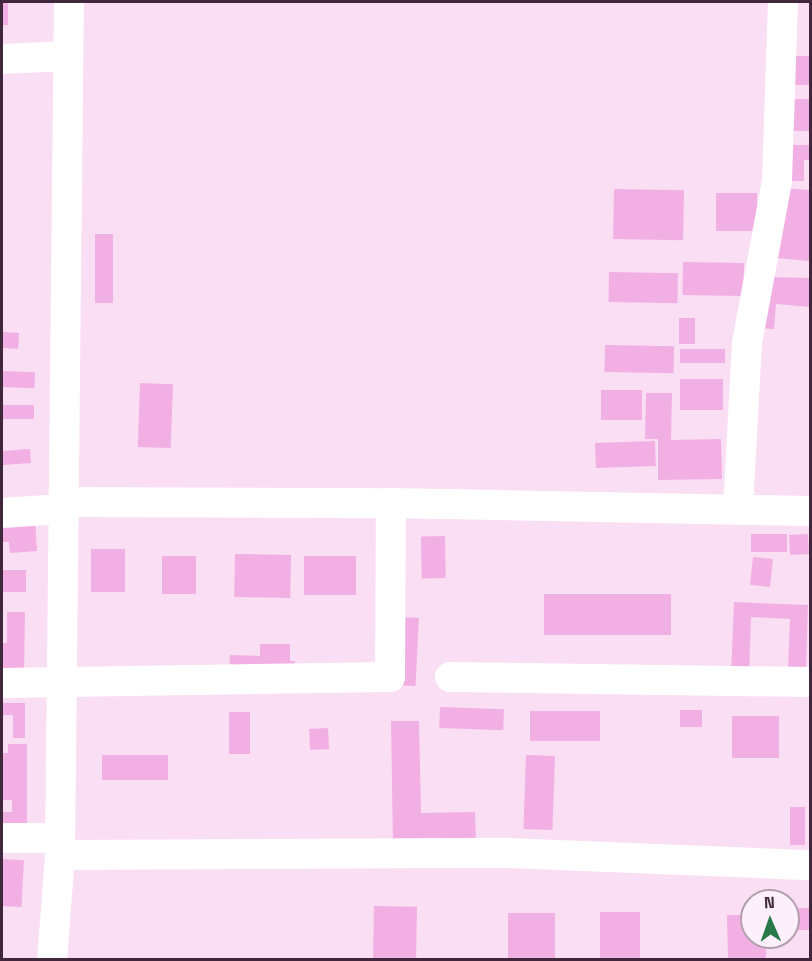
<!DOCTYPE html>
<style>
body{margin:0}
#map{position:relative;width:812px;height:961px;overflow:hidden;background:#fadef3;font-family:"Space Grotesk",sans-serif}
div>[style]{position:absolute}
.building>*{inset:0;background:#f2afe4;transform-origin:0 0}
.minor>*{height:30px;margin:-15px;padding:0 15px;transform-origin:15px;border-radius:15px;background:#fff}
span{translate:-50% -50%;white-space:nowrap;text-align:center;line-height:1.15;-webkit-text-stroke:6px #fef0fb;paint-order:stroke}
.frame{position:absolute;inset:0;border:3px solid #41273c;pointer-events:none}
.north{position:absolute;left:740px;top:889px;width:60px;height:60px;box-sizing:border-box;background:#fef0fb;border:2px solid #b2a0af;border-radius:50%;rotate:358deg;font-size:16px;font-weight:700;line-height:24px;text-align:center;color:#41273c}
.north::after{content:'';display:block;margin:auto;width:21px;height:27px;background:#287849;clip-path:polygon(50% 0,100% 100%,50% 72%,0 100%)}
</style>
<div id="map">
<div class="building">
<div style="left:2px;top:2px;width:6px;height:23px"></div>
<div style="left:793px;top:56px;width:17px;height:29px"></div>
<div style="left:788px;top:99px;width:22px;height:32px"></div>
<div style="clip-path:polygon(786px 145px,810px 145px,810px 160px,804px 160px,804px 181px,786px 181px)"></div>
<div style="clip-path:polygon(781px 188px,810px 190px,810px 261px,776px 258px)"></div>
<div style="left:614px;top:189px;width:70px;height:50px;rotate:1deg"></div>
<div style="left:716px;top:193px;width:41px;height:38px"></div>
<div style="left:95px;top:234px;width:18px;height:69px"></div>
<div style="left:683px;top:262px;width:61px;height:33px;rotate:1deg"></div>
<div style="left:609px;top:272px;width:69px;height:30px;rotate:1deg"></div>
<div style="clip-path:polygon(771px 277px,810px 278px,810px 307px,776px 304px,774px 329px,758px 328px)"></div>
<div style="left:679px;top:318px;width:16px;height:26px"></div>
<div style="left:2px;top:332px;width:17px;height:16px;rotate:3deg"></div>
<div style="left:605px;top:345px;width:69px;height:27px;rotate:1deg"></div>
<div style="left:680px;top:349px;width:45px;height:14px"></div>
<div style="left:2px;top:371px;width:33px;height:16px;rotate:2deg"></div>
<div style="left:680px;top:379px;width:43px;height:31px"></div>
<div style="left:140px;top:383px;width:33px;height:64px;rotate:2deg"></div>
<div style="left:601px;top:390px;width:41px;height:30px"></div>
<div style="clip-path:polygon(646px 393px,672px 393px,671px 440px,721px 439px,722px 479px,658px 480px,658px 439px,645px 439px)"></div>
<div style="left:2px;top:405px;width:32px;height:14px"></div>
<div style="left:655px;top:441px;width:25px;height:60px;rotate:88deg"></div>
<div style="left:30px;top:449px;width:14px;height:28px;rotate:86deg"></div>
<div style="clip-path:polygon(35px 520px,37px 551px,10px 553px,9px 542px,2px 542px,2px 522px)"></div>
<div style="left:751px;top:534px;width:36px;height:18px"></div>
<div style="left:808px;top:534px;width:20px;height:19px;rotate:87deg"></div>
<div style="left:445px;top:536px;width:42px;height:24px;rotate:89deg"></div>
<div style="left:91px;top:549px;width:34px;height:43px"></div>
<div style="left:235px;top:554px;width:56px;height:43px;rotate:1deg"></div>
<div style="left:162px;top:556px;width:34px;height:38px"></div>
<div style="left:304px;top:556px;width:52px;height:39px"></div>
<div style="left:753px;top:557px;width:20px;height:28px;rotate:6deg"></div>
<div style="left:2px;top:570px;width:24px;height:22px"></div>
<div style="left:544px;top:594px;width:127px;height:41px"></div>
<div style="clip-path:polygon(734px 602px,808px 605px,806px 670px,788px 669px,790px 619px,751px 617px,749px 676px,731px 676px)"></div>
<div style="clip-path:polygon(7px 612px,25px 612px,24px 674px,2px 674px,2px 643px,7px 643px)"></div>
<div style="left:398px;top:617px;width:21px;height:68px;rotate:3deg"></div>
<div style="clip-path:polygon(260px 644px,290px 644px,290px 661px,295px 661px,295px 674px,229px 673px,230px 655px,260px 656px)"></div>
<div style="clip-path:polygon(2px 703px,25px 703px,25px 738px,13px 738px,13px 715px,2px 715px)"></div>
<div style="left:440px;top:707px;width:64px;height:21px;rotate:2deg"></div>
<div style="left:680px;top:710px;width:22px;height:17px"></div>
<div style="left:600px;top:711px;width:30px;height:70px;rotate:90deg"></div>
<div style="left:229px;top:712px;width:21px;height:42px"></div>
<div style="left:779px;top:716px;width:42px;height:47px;rotate:90deg"></div>
<div style="clip-path:polygon(391px 721px,419px 721px,421px 813px,475px 812px,476px 844px,393px 846px)"></div>
<div style="left:328px;top:728px;width:21px;height:19px;rotate:87deg"></div>
<div style="clip-path:polygon(8px 744px,27px 744px,27px 826px,2px 825px,2px 812px,12px 812px,12px 800px,2px 800px,2px 753px,8px 753px)"></div>
<div style="left:102px;top:755px;width:66px;height:25px"></div>
<div style="left:526px;top:755px;width:29px;height:74px;rotate:2deg"></div>
<div style="left:790px;top:807px;width:15px;height:38px"></div>
<div style="left:2px;top:859px;width:22px;height:47px;rotate:3deg"></div>
<div style="left:374px;top:906px;width:43px;height:54px;rotate:1deg"></div>
<div style="left:810px;top:908px;width:22px;height:14px;rotate:90deg"></div>
<div style="left:640px;top:912px;width:48px;height:40px;rotate:90deg"></div>
<div style="left:508px;top:913px;width:47px;height:47px"></div>
<div style="clip-path:polygon(727px 915px,752px 915px,752px 937px,766px 937px,766px 960px,728px 960px)"></div>
</div>
<div class="minor">
<div style="left:2px;top:59px;width:66px;rotate:-2.6deg"></div>
<div style="left:62px;top:502px;width:329px;rotate:0.2deg"></div>
<div style="left:391px;top:503px;width:419px;rotate:1.1deg"></div>
<div style="left:738px;top:509px;width:166px;rotate:-86.9deg"></div>
<div style="left:747px;top:343px;width:165px;rotate:-79.5deg"></div>
<div style="left:777px;top:181px;width:179px;rotate:-88.1deg"></div>
<div style="left:2px;top:513px;width:60px;rotate:-3.8deg"></div>
<div style="left:450px;top:677px;width:360px;rotate:0.8deg"></div>
<div style="left:2px;top:683px;width:388px;rotate:-0.9deg"></div>
<div style="left:390px;top:677px;width:174px;rotate:-89.7deg"></div>
<div style="left:2px;top:838px;width:58px"></div>
<div style="left:60px;top:855px;width:447px;rotate:-0.3deg"></div>
<div style="left:507px;top:853px;width:303px;rotate:2.3deg"></div>
<div style="left:52px;top:960px;width:105px;rotate:-85.6deg"></div>
<div style="left:60px;top:855px;width:853px;rotate:-89.4deg"></div>
</div>
<div class="frame"></div>
<div class="north">N</div>
</div>
